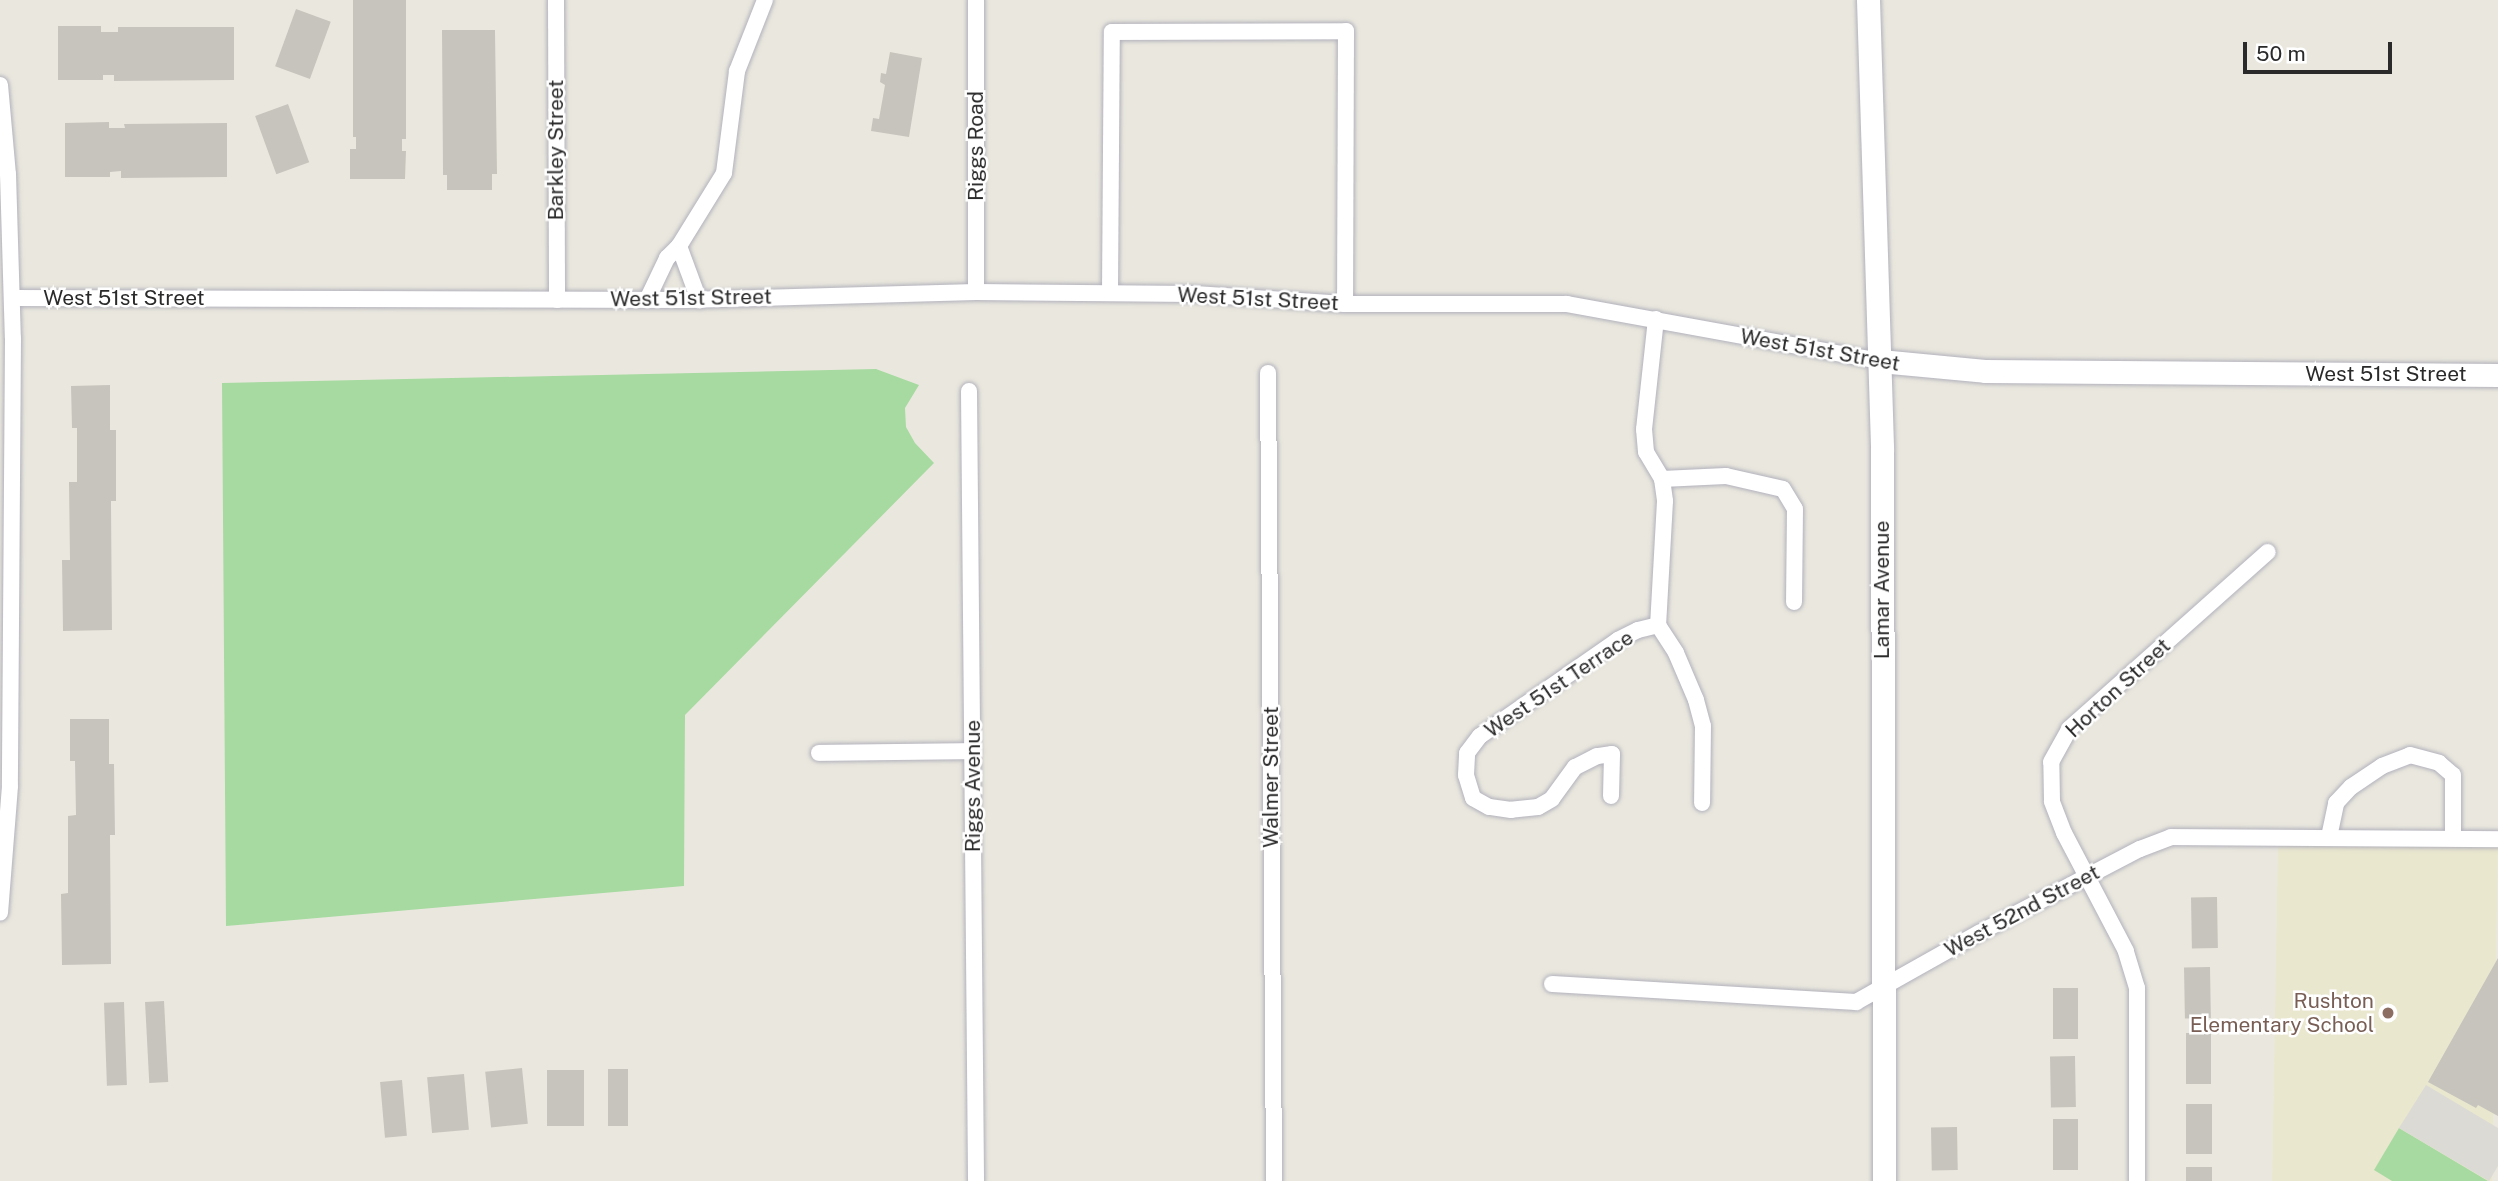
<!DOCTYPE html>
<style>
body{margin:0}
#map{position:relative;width:2498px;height:1181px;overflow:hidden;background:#eae8de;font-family:"Public Sans",sans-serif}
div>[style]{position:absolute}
.education>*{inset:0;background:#eae7cf;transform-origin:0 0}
.green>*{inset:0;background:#a7daa1}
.plaza>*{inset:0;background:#dbdad4}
.building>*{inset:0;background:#c6c4bd;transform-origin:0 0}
.roads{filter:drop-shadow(0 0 2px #b2b1bc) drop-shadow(0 0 2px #b2b1bc)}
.street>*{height:16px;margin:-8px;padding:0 8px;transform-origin:8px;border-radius:8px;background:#fff}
.secondary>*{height:23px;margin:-11.5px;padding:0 11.5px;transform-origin:11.5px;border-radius:11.5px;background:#fff}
.dots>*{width:19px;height:19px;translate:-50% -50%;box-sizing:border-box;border:4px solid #fff;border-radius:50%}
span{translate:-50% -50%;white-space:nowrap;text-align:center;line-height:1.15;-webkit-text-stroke:5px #fff;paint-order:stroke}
.street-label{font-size:21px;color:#2a2a2a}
.education-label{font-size:21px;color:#785e54}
.right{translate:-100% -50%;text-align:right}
.scale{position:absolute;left:2243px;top:42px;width:149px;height:32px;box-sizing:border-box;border:4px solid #2a2a2a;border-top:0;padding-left:9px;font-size:21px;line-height:24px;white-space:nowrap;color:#2a2a2a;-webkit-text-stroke:5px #fff;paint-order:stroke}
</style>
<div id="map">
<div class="education">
<div style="left:2278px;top:841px;width:220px;height:340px;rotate:1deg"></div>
</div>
<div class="green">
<div style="clip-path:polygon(876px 369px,919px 385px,905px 408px,906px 427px,915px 443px,934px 463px,685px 715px,684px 886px,226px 926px,222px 383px)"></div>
<div style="clip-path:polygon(2399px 1128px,2488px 1181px,2392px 1181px,2374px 1170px)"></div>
</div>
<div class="plaza">
<div style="clip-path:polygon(2426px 1085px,2498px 1128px,2498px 1166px,2489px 1181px,2399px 1128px)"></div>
</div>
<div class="building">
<div style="clip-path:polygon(353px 0,406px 0,406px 139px,402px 139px,402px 151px,406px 151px,405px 179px,350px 179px,350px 149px,356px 149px,356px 137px,353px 137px)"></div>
<div style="left:296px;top:9px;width:37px;height:61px;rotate:20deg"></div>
<div style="clip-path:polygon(58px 26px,101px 26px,101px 32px,118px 32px,118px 27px,234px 27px,234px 80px,114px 81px,114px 75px,103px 75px,103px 80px,58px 80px)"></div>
<div style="clip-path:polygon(442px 30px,495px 30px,497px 174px,492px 174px,492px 190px,447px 190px,447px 175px,443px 175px)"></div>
<div style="clip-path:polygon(890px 52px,922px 58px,909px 137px,871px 131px,873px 118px,879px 119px,885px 85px,880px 82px,881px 73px,886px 74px)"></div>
<div style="left:288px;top:104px;width:62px;height:35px;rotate:70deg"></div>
<div style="clip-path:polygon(109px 122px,109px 128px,125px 128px,124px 124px,227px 123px,227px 177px,121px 178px,121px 171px,110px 172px,110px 177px,65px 177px,65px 123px)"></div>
<div style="clip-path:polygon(110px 385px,110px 430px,116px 430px,116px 501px,111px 501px,112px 630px,63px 631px,62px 560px,70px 560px,69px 482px,77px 482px,77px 428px,72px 428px,71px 386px)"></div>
<div style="clip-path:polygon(70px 719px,109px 719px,109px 764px,114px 764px,115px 835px,110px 835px,111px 964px,62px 965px,61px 894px,68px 893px,68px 816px,76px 815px,75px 761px,70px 761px)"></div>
<div style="left:2217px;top:897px;width:51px;height:26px;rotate:89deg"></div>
<div style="clip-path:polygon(2498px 958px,2498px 1116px,2478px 1105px,2476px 1108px,2428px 1082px)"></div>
<div style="left:2210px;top:967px;width:51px;height:26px;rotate:89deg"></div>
<div style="left:2053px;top:988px;width:25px;height:51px"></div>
<div style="left:164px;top:1001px;width:81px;height:19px;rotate:87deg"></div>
<div style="left:124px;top:1002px;width:83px;height:20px;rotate:88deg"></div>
<div style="left:2186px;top:1033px;width:25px;height:51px"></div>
<div style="left:2075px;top:1056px;width:51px;height:25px;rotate:89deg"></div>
<div style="left:522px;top:1068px;width:56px;height:37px;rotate:84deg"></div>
<div style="left:608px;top:1069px;width:20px;height:57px"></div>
<div style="left:547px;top:1070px;width:37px;height:56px"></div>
<div style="left:464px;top:1074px;width:56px;height:37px;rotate:85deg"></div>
<div style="left:402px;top:1080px;width:56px;height:22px;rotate:85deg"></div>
<div style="left:2186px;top:1104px;width:26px;height:50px"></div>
<div style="left:2053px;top:1119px;width:25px;height:51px"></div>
<div style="left:1957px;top:1127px;width:43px;height:26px;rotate:89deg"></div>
<div style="left:2186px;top:1167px;width:26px;height:14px"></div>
</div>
<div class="roads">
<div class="street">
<div style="left:556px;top:0;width:300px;rotate:89.8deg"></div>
<div style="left:976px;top:0;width:292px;rotate:90deg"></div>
<div style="left:0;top:85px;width:89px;rotate:84.9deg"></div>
<div style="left:8px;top:174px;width:164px;rotate:88.3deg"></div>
<div style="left:13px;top:338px;width:448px;rotate:90.4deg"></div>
<div style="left:10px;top:786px;width:127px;rotate:94.5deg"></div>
<div style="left:679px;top:246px;width:58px;rotate:69.7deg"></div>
<div style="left:1110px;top:293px;width:261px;rotate:-89.6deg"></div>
<div style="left:1112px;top:32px;width:234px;rotate:-0.2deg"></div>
<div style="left:1346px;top:31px;width:273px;rotate:90.2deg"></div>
<div style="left:12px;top:298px;width:674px;rotate:0.17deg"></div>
<div style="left:686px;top:300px;width:290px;rotate:-1.6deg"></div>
<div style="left:976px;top:292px;width:219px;rotate:0.5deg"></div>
<div style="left:1195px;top:294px;width:150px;rotate:3.8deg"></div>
<div style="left:1345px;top:304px;width:222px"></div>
<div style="left:1567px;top:304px;width:318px;rotate:10.3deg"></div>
<div style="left:647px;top:300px;width:47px;rotate:-64.5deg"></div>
<div style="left:667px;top:258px;width:17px;rotate:-45deg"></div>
<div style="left:679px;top:246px;width:86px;rotate:-58.3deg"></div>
<div style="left:724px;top:173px;width:103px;rotate:-82.7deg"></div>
<div style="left:737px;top:71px;width:76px;rotate:-68.5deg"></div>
<div style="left:1656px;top:319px;width:111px;rotate:96.2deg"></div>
<div style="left:1644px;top:429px;width:23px;rotate:85deg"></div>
<div style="left:1646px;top:452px;width:31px;rotate:59deg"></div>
<div style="left:1662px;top:479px;width:22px;rotate:82deg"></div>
<div style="left:1665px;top:501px;width:124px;rotate:93.2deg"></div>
<div style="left:1658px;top:625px;width:33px;rotate:57deg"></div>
<div style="left:1676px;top:653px;width:51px;rotate:66.9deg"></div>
<div style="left:1696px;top:700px;width:27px;rotate:75deg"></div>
<div style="left:1703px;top:726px;width:77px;rotate:90.7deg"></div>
<div style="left:1268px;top:373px;width:808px;rotate:89.57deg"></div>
<div style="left:969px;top:391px;width:790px;rotate:89.49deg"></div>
<div style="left:1662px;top:479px;width:64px;rotate:-2.7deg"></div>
<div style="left:1726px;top:476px;width:58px;rotate:12.8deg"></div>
<div style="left:1783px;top:489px;width:23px;rotate:59deg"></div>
<div style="left:1795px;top:509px;width:93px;rotate:90.6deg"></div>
<div style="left:819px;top:753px;width:154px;rotate:-0.7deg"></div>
<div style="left:1611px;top:796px;width:42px;rotate:-88.6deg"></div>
<div style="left:1612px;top:754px;width:15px;rotate:172deg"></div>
<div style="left:1597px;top:756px;width:25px;rotate:153deg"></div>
<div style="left:1575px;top:767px;width:39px;rotate:126deg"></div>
<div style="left:1552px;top:799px;width:16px;rotate:150deg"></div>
<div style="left:1538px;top:807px;width:27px;rotate:174deg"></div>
<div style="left:1511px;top:810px;width:22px;rotate:-172deg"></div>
<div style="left:1489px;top:807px;width:18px;rotate:-151deg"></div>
<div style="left:1473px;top:798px;width:24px;rotate:-107deg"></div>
<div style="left:1466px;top:775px;width:22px;rotate:-87deg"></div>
<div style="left:1467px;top:753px;width:21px;rotate:-53deg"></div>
<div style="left:1480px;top:736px;width:168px;rotate:-34.8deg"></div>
<div style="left:1618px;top:640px;width:22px;rotate:-27deg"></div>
<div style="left:1638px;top:630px;width:21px;rotate:-14deg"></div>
<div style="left:2329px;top:837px;width:35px;rotate:-78deg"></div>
<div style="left:2336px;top:803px;width:22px;rotate:-47deg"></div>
<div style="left:2351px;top:787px;width:37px;rotate:-34deg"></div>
<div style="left:2382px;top:766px;width:30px;rotate:-21deg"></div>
<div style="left:2410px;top:755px;width:30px;rotate:15deg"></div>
<div style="left:2439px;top:763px;width:18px;rotate:41deg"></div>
<div style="left:2453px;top:775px;width:63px;rotate:90deg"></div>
<div style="left:1552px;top:984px;width:305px;rotate:3.4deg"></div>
<div style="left:1856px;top:1002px;width:141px;rotate:-29.3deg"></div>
<div style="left:1979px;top:933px;width:182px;rotate:-27.6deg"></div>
<div style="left:2140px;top:849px;width:33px;rotate:-21deg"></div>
<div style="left:2171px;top:837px;width:327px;rotate:0.4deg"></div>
<div style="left:2137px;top:1181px;width:193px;rotate:-90deg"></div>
<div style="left:2137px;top:988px;width:39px;rotate:-107deg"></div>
<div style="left:2126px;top:951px;width:133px;rotate:-117.7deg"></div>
<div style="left:2064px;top:833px;width:34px;rotate:-111deg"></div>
<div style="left:2052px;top:801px;width:39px;rotate:-91deg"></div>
<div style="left:2051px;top:762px;width:38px;rotate:-61deg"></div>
<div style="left:2069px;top:729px;width:266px;rotate:-41.7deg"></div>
</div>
<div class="secondary">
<div style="left:1868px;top:0;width:448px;rotate:88.2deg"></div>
<div style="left:1882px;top:448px;width:733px;rotate:89.84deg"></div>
<div style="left:1880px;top:361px;width:105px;rotate:5.4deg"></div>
<div style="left:1985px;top:371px;width:513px;rotate:0.45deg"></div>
</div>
</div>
<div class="dots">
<div style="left:2388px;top:1013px;background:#8d6e63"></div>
</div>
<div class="street-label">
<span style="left:976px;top:146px;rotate:-90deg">Riggs Road</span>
<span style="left:556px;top:150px;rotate:-90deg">Barkley Street</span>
<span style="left:124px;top:298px">West 51st Street</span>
<span style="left:691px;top:298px;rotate:-1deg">West 51st Street</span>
<span style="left:1258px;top:299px;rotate:3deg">West 51st Street</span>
<span style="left:1820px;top:350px;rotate:10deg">West 51st Street</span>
<span style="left:2386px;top:374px">West 51st Street</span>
<span style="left:1882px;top:590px;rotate:-90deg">Lamar Avenue</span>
<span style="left:1559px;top:684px;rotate:-34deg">West 51st Terrace</span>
<span style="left:2118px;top:688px;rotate:-43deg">Horton Street</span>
<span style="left:1271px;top:777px;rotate:-90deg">Walmer Street</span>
<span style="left:973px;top:786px;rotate:-90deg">Riggs Avenue</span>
<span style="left:2022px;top:911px;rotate:-28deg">West 52nd Street</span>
</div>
<div class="education-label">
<span class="right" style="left:2374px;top:1013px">Rushton<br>Elementary School</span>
</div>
<div class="scale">50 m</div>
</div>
